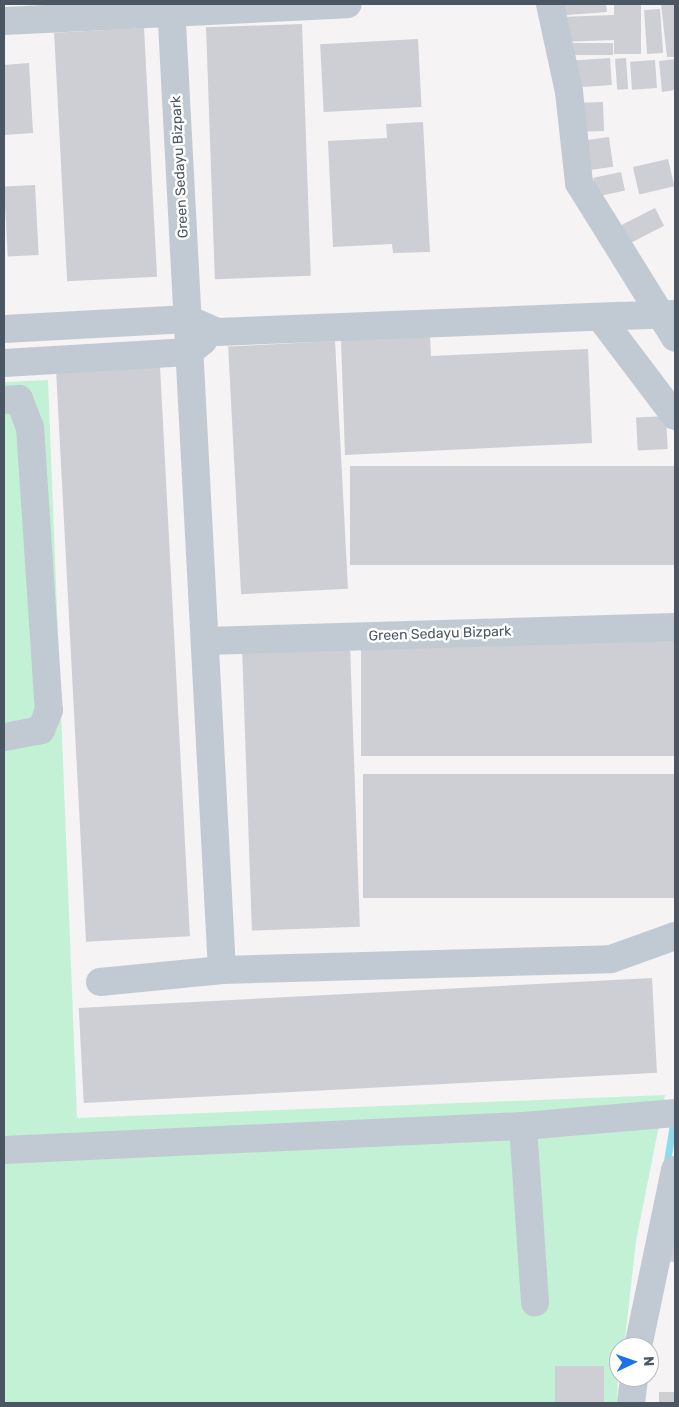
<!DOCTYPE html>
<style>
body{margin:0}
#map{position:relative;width:679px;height:1407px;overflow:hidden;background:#f5f3f3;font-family:Rubik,sans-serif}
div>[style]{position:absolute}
.green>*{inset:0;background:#c3f1d5}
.stream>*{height:7px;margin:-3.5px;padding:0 3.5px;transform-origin:3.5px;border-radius:3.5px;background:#90daee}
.building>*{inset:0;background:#cdcfd5;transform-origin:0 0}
.minor>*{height:28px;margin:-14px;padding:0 14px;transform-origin:14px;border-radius:14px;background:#c1cad2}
.minor-bridge>*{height:28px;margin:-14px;padding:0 14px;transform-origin:14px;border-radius:14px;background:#c1cad2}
span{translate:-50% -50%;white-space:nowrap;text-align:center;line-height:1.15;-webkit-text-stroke:5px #fff;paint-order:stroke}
.street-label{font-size:14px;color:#4a5661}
.frame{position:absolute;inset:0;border:5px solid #4a5661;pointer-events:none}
.north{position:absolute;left:609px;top:1337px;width:50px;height:50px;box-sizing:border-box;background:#fff;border:1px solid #b7bbc0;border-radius:50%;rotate:87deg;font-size:14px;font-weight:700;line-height:20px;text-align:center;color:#4a5661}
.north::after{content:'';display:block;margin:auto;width:18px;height:22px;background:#1a73e8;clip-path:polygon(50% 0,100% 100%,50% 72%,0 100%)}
</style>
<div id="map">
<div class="green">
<div style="clip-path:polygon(48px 380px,77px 1118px,665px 1095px,636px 1241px,624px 1347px,619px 1347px,617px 1403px,4px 1403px,4px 382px)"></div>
</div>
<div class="stream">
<div style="left:666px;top:1167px;width:50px;rotate:-80.7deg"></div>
</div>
<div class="building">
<div style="clip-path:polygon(554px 4px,606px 4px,607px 12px,555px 16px)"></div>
<div style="left:614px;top:4px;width:27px;height:50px"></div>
<div style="clip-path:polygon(661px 4px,675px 4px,675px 57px,667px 57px)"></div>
<div style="left:660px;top:9px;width:44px;height:16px;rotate:86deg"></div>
<div style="left:614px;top:15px;width:25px;height:55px;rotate:88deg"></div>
<div style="left:302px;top:24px;width:252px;height:96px;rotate:88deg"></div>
<div style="left:144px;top:28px;width:249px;height:90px;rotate:87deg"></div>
<div style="left:418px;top:39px;width:68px;height:98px;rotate:87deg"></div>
<div style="left:613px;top:43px;width:12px;height:48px;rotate:90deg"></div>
<div style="left:610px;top:58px;width:27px;height:40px;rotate:86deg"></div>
<div style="left:626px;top:58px;width:31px;height:11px;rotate:86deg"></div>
<div style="clip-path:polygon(675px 59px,675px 90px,662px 92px,659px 61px)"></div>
<div style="left:655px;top:60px;width:28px;height:25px;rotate:86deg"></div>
<div style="clip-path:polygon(29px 63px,33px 133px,4px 135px,4px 65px)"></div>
<div style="left:603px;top:102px;width:29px;height:22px;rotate:88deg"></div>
<div style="clip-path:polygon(423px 122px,430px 252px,393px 253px,392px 244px,333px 247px,328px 141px,387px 138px,386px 124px)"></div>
<div style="left:609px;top:137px;width:30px;height:31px;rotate:82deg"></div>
<div style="left:668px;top:159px;width:28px;height:36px;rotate:77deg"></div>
<div style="left:621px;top:172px;width:19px;height:28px;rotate:78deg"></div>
<div style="left:35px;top:185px;width:70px;height:31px;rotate:87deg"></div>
<div style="left:655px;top:208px;width:20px;height:41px;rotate:63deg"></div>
<div style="clip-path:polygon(430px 336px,431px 356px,588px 349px,592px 443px,345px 455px,341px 340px)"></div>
<div style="left:335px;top:341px;width:248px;height:107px;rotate:87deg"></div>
<div style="left:160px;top:366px;width:571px;height:104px;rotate:87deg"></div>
<div style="left:666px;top:416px;width:33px;height:30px;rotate:87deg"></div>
<div style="left:675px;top:466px;width:99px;height:325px;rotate:90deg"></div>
<div style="left:675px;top:636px;width:120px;height:314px;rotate:90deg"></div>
<div style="left:350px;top:645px;width:282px;height:108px;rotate:88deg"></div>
<div style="left:674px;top:774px;width:124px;height:311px;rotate:90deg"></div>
<div style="left:652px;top:978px;width:95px;height:574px;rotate:87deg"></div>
<div style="clip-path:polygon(675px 1234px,675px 1262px,663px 1261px)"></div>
<div style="left:604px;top:1366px;width:37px;height:49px;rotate:90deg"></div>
<div style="left:675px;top:1392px;width:11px;height:16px;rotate:90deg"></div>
</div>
<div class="minor">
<div style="left:171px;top:4px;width:967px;rotate:86.98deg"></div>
<div style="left:550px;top:4px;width:90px;rotate:77.8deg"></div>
<div style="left:569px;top:92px;width:92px;rotate:83.7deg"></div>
<div style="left:579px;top:183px;width:182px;rotate:58.2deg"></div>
<div style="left:4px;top:21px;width:344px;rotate:-2.8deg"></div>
<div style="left:600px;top:317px;width:124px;rotate:52.9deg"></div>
<div style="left:4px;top:329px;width:184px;rotate:-3.1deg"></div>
<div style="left:188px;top:319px;width:32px;rotate:24deg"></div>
<div style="left:217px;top:332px;width:405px;rotate:-2.3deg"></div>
<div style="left:4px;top:363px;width:185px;rotate:-3.4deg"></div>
<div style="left:189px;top:352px;width:18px;rotate:-38deg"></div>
<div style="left:4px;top:400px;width:15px;rotate:-4deg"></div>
<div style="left:19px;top:399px;width:30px;rotate:69deg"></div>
<div style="left:30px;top:427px;width:284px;rotate:86.2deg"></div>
<div style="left:49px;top:710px;width:22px;rotate:112deg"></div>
<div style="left:41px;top:730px;width:38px;rotate:169deg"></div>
<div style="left:205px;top:641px;width:470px;rotate:-1.7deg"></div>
<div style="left:100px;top:982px;width:123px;rotate:-5.6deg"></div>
<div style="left:222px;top:970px;width:389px;rotate:-1.6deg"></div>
<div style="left:611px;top:959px;width:68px;rotate:-19.8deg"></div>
<div style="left:523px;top:1126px;width:177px;rotate:86.1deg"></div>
<div style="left:4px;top:1150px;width:520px;rotate:-2.65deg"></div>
<div style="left:523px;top:1126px;width:153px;rotate:-4.9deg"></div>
<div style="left:638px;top:1347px;width:181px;rotate:-78.2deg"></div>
<div style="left:631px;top:1403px;width:26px;rotate:-83deg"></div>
</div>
<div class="minor-bridge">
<div style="left:622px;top:316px;width:53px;rotate:-2.2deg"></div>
</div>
<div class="street-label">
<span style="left:180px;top:167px;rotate:-93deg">Green Sedayu Bizpark</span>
<span style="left:440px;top:634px;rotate:-2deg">Green Sedayu Bizpark</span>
</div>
<div class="frame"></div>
<div class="north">N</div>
</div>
